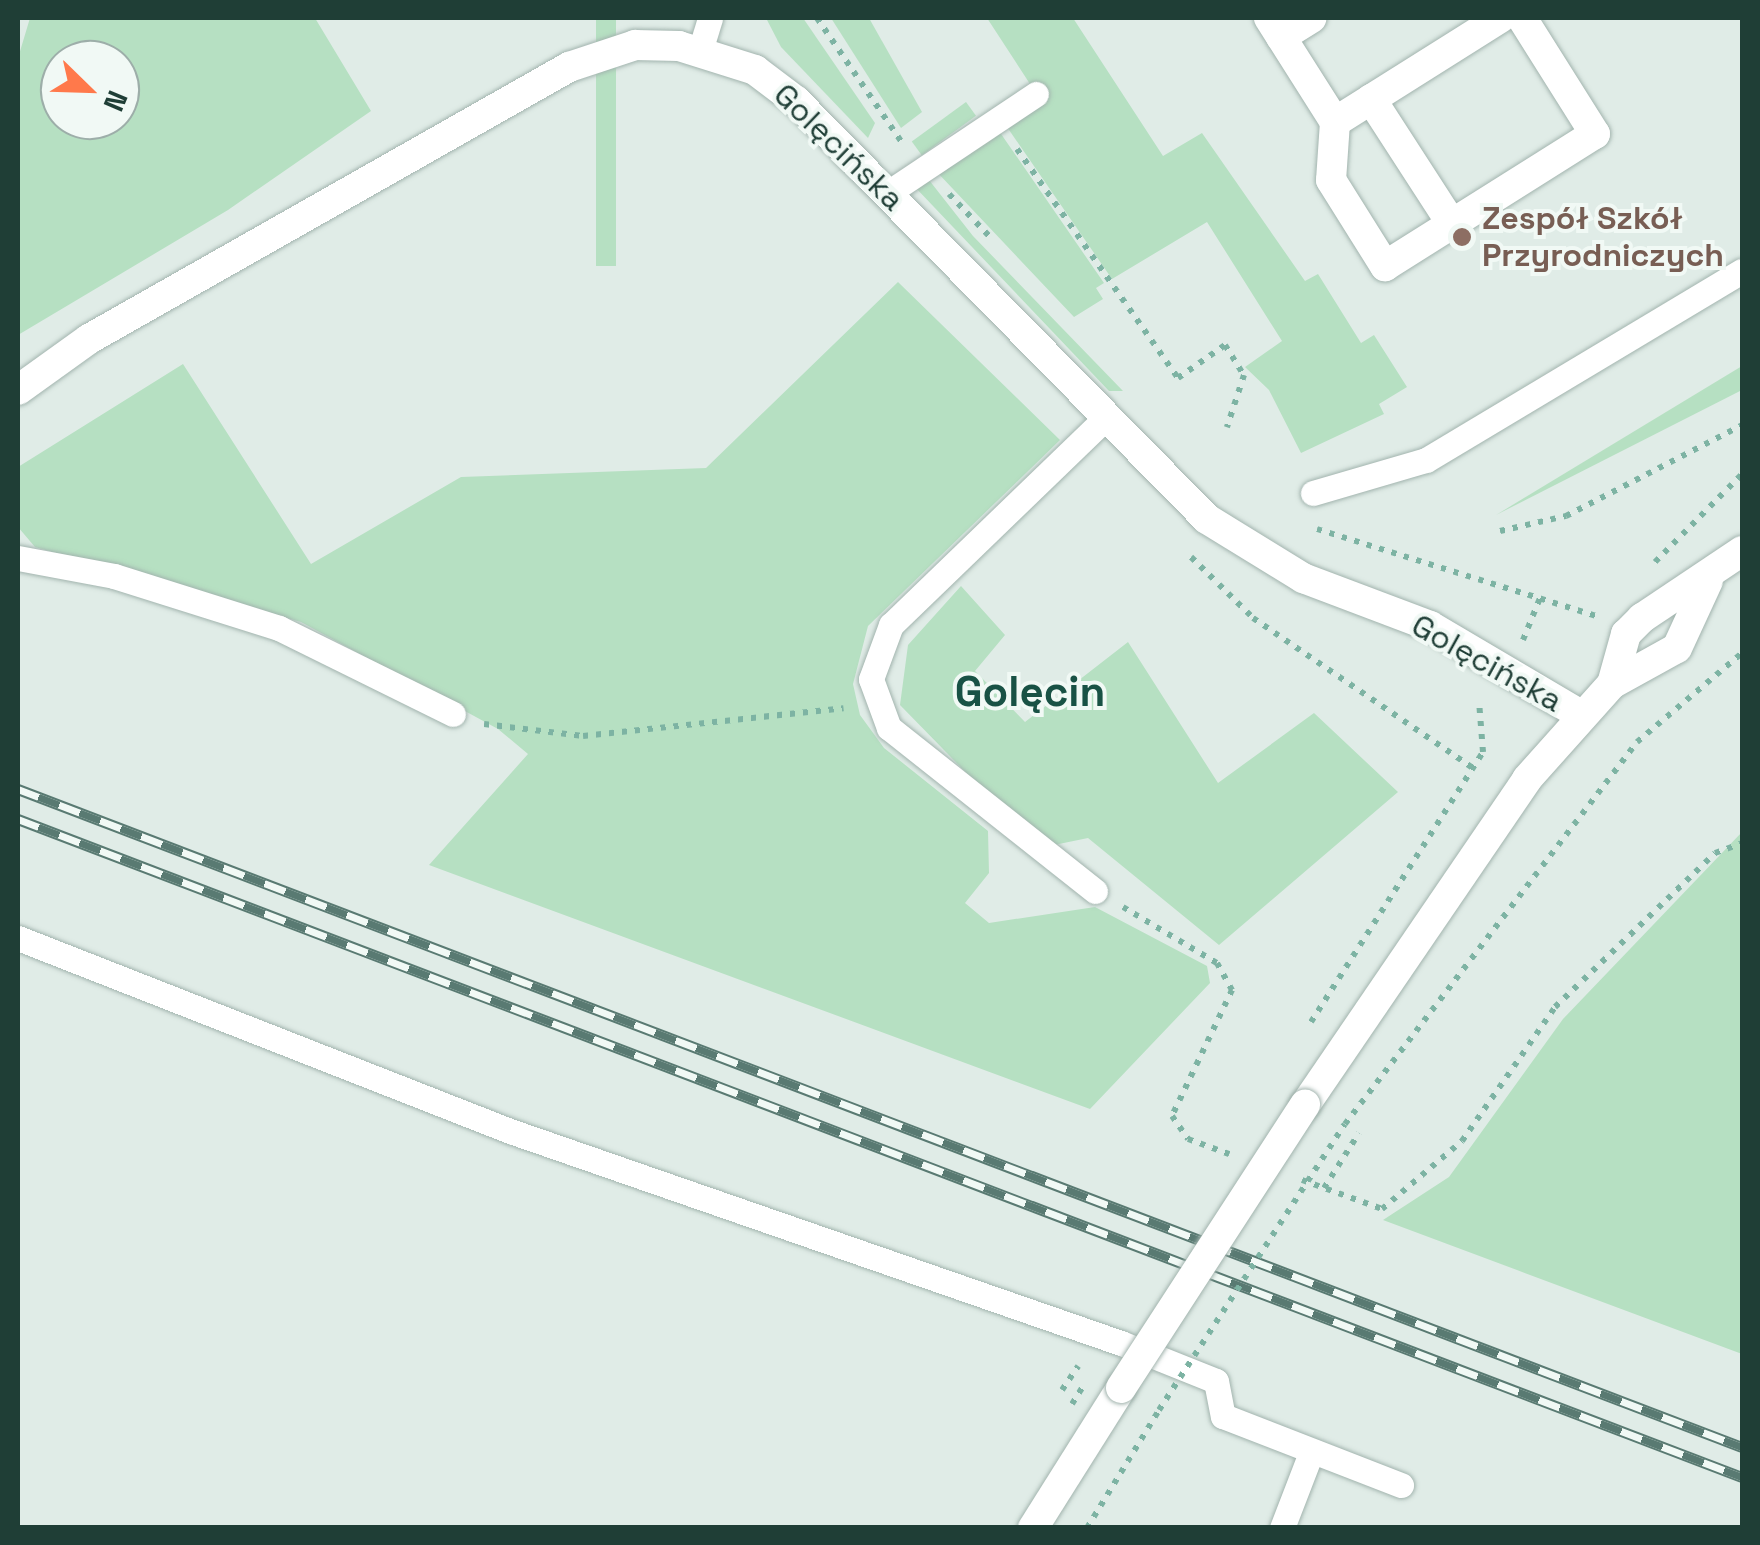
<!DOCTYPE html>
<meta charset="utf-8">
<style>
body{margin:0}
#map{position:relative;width:1760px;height:1545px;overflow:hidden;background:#e0ece7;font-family:"Space Grotesk",sans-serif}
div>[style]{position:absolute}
.green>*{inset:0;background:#b6e0c2;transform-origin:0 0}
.path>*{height:6px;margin-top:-3px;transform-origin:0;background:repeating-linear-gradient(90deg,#7db3a3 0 5px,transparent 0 13px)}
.roads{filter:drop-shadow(0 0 2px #a2b4ae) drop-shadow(0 0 2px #a2b4ae)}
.service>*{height:25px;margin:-12.5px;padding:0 12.5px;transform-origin:12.5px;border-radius:12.5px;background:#fff}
.minor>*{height:30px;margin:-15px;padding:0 15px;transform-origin:15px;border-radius:15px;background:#fff}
.tertiary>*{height:30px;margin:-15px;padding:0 15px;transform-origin:15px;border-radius:15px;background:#fff}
.rail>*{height:11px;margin-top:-5.5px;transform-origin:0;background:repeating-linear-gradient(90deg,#f1f9f5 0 22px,#597a72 0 44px);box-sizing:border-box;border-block:2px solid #597a72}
.path-bridge>*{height:6px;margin-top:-3px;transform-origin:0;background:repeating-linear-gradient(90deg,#7db3a3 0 5px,transparent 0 13px)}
.bridges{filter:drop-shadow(0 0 2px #a2b4ae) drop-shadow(0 0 2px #a2b4ae)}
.tertiary-bridge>*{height:30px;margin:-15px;padding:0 15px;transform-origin:15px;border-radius:15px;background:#fff}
.dots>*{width:28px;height:28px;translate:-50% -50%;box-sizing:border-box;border:5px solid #f1f9f5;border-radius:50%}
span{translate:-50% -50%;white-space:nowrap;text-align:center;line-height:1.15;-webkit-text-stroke:8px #f1f9f5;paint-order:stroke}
.street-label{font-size:32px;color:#1f3e36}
.education-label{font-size:32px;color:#785e54;font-weight:700}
.left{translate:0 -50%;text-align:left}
.district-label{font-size:42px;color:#195245;font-weight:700}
.frame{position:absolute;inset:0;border:20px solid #1f3e36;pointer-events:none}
.north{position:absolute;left:40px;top:40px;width:100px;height:100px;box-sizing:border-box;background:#f1f9f5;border:2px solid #9daea9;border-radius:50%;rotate:113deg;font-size:28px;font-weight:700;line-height:40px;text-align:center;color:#1f3e36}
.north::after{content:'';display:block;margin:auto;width:35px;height:45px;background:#ff794b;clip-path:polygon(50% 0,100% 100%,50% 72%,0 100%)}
</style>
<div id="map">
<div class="green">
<div style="clip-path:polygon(evenodd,30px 18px,315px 18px,371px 111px,228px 210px,18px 335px,18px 58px,30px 18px,60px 60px,120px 60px,120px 120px,60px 120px,60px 60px)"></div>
<div style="left:596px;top:18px;width:20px;height:248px"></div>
<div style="clip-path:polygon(766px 18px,803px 18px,875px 123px,868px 138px,781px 47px)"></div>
<div style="clip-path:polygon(831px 18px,869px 18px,922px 112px,901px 128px)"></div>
<div style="clip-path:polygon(987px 18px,1073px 18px,1163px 156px,1202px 133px,1305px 281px,1318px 274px,1361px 343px,1374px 335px,1407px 387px,1379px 404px,1384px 414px,1301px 453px,1269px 390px,1245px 367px,1282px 341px,1207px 222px,1112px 279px,1007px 127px,1043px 104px)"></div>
<div style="left:966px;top:102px;width:17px;height:67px;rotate:54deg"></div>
<div style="clip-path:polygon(999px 131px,1104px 283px,1096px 288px,1103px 299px,1074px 317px,936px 171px)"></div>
<div style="clip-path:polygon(929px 180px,973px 236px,1123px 391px,1109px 391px,914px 186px)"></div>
<div style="clip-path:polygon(898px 282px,1060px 440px,868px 626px,853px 684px,860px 715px,884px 748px,988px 831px,989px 873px,965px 903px,989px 923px,1095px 907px,1207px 966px,1210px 983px,1090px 1109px,429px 865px,528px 754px,498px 729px,301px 622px,35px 547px,18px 527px,18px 467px,183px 364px,311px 564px,461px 477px,706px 468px)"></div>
<div style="clip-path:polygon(1742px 366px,1742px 390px,1496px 515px)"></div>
<div style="clip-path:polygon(961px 586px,1005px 635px,975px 671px,1025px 722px,1128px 642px,1218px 783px,1314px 713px,1398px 792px,1219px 945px,1088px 838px,1054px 845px,986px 793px,900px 705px,908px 645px)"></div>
<div style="clip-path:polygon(1742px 832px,1742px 1354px,1383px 1220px,1449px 1177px,1563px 1019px)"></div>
</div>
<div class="path">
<div style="left:817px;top:18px;width:153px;rotate:55.7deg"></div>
<div style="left:1017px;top:149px;width:280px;rotate:54.9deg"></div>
<div style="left:1178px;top:378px;width:57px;rotate:-35.1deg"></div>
<div style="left:1225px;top:345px;width:36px;rotate:58deg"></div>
<div style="left:1244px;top:375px;width:55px;rotate:108.1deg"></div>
<div style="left:949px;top:194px;width:62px;rotate:46.3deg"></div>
<div style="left:1317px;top:529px;width:292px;rotate:17.3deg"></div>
<div style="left:1500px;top:531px;width:68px;rotate:-12.8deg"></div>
<div style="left:1566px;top:516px;width:198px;rotate:-27.3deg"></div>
<div style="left:1191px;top:557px;width:87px;rotate:44.5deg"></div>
<div style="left:1253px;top:618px;width:266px;rotate:34.3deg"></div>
<div style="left:1655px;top:562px;width:124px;rotate:-45.3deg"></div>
<div style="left:1523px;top:640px;width:45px;rotate:-68deg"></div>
<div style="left:484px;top:724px;width:100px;rotate:6.9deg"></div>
<div style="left:583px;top:736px;width:262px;rotate:-6.1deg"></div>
<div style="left:1123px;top:907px;width:109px;rotate:30.8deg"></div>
<div style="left:1217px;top:963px;width:31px;rotate:61deg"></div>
<div style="left:1232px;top:990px;width:140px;rotate:115.5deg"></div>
<div style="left:1172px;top:1116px;width:28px;rotate:55deg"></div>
<div style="left:1188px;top:1139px;width:44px;rotate:20.1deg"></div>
<div style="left:1311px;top:1022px;width:320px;rotate:-57.5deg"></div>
<div style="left:1483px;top:752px;width:51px;rotate:-94.5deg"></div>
<div style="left:1345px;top:1124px;width:481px;rotate:-52.6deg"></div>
<div style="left:1637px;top:742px;width:138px;rotate:-40.3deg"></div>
<div style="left:1302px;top:1180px;width:85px;rotate:19.9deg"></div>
<div style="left:1382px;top:1209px;width:105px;rotate:-40.4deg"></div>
<div style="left:1462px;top:1141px;width:163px;rotate:-55.2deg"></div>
<div style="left:1555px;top:1007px;width:222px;rotate:-43.9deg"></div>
<div style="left:1715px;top:853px;width:29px;rotate:-20deg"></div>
<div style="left:1324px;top:1188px;width:65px;rotate:-57.5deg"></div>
<div style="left:1062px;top:1390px;width:29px;rotate:-56deg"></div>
<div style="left:1087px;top:1528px;width:138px;rotate:-58.6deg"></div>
</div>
<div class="roads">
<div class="service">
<div style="left:700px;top:51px;width:34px;rotate:-73deg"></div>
<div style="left:888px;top:193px;width:178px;rotate:-33.8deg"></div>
<div style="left:1313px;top:493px;width:118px;rotate:-16.3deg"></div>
<div style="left:1426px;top:460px;width:368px;rotate:-30.9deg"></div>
<div style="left:18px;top:558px;width:98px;rotate:10.6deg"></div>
<div style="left:114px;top:576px;width:173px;rotate:17.5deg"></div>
<div style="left:279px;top:628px;width:194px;rotate:26.3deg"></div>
<div style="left:1095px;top:891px;width:263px;rotate:-141.6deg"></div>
<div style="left:889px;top:728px;width:52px;rotate:-110.2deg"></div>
<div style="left:871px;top:679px;width:58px;rotate:-69.7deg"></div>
<div style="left:891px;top:625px;width:296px;rotate:-44deg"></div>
<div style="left:18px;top:938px;width:529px;rotate:21.42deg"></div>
<div style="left:510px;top:1131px;width:647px;rotate:19.14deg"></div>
<div style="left:1121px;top:1343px;width:102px;rotate:21.8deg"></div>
<div style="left:1216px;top:1381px;width:36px;rotate:79deg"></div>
<div style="left:1223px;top:1416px;width:191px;rotate:21.2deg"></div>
<div style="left:1282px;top:1528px;width:80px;rotate:-68.9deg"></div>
</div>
<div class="minor">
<div style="left:1269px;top:18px;width:123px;rotate:57.6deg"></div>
<div style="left:1335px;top:122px;width:58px;rotate:93.9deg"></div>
<div style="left:1331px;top:180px;width:102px;rotate:57.9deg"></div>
<div style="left:1385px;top:266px;width:248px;rotate:-32.2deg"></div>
<div style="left:1595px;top:134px;width:137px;rotate:-122.2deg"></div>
<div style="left:1281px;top:37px;width:36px;rotate:-32deg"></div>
<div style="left:1371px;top:99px;width:149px;rotate:57.1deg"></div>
<div style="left:1335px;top:122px;width:195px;rotate:-32.2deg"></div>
<div style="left:18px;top:390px;width:87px;rotate:-35.7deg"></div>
<div style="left:89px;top:339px;width:552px;rotate:-29.54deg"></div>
<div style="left:569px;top:67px;width:70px;rotate:-18.4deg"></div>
<div style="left:635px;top:45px;width:44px;rotate:1.3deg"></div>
<div style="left:679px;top:46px;width:80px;rotate:17.5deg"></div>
<div style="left:755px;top:70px;width:51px;rotate:37.1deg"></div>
<div style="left:796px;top:101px;width:586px;rotate:45.48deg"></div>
<div style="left:1207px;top:519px;width:113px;rotate:31.6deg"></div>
<div style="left:1303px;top:578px;width:136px;rotate:20.7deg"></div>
<div style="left:1430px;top:626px;width:175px;rotate:30.5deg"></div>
</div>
<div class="tertiary">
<div style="left:1612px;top:684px;width:52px;rotate:-74.4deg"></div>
<div style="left:1626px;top:634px;width:23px;rotate:-45deg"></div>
<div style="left:1642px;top:618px;width:120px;rotate:-33.8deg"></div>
<div style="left:1305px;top:1105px;width:394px;rotate:-55.7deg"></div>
<div style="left:1527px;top:779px;width:127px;rotate:-48.2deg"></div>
<div style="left:1612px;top:684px;width:74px;rotate:-29deg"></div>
<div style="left:1677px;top:648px;width:74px;rotate:-65.2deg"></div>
<div style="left:1033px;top:1528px;width:165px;rotate:-57.8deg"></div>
</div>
</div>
<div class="rail">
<div style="left:18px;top:789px;width:1845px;rotate:20.89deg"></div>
<div style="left:18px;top:819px;width:1845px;rotate:20.89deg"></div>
</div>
<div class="path-bridge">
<div style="left:1072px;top:1404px;width:19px;rotate:-58deg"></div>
<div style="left:1159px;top:1410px;width:341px;rotate:-57deg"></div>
</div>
<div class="bridges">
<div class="tertiary-bridge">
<div style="left:1121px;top:1388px;width:338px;rotate:-57deg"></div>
</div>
</div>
<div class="dots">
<div style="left:1462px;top:237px;background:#8d6e63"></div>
</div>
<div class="street-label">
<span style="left:839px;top:147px;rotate:44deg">Golęcińska</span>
<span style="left:1487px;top:663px;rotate:29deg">Golęcińska</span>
</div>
<div class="education-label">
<span class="left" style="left:1482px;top:237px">Zespół Szkół<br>Przyrodniczych</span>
</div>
<div class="district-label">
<span style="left:1030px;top:692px">Golęcin</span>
</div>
<div class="frame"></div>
<div class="north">N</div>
</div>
